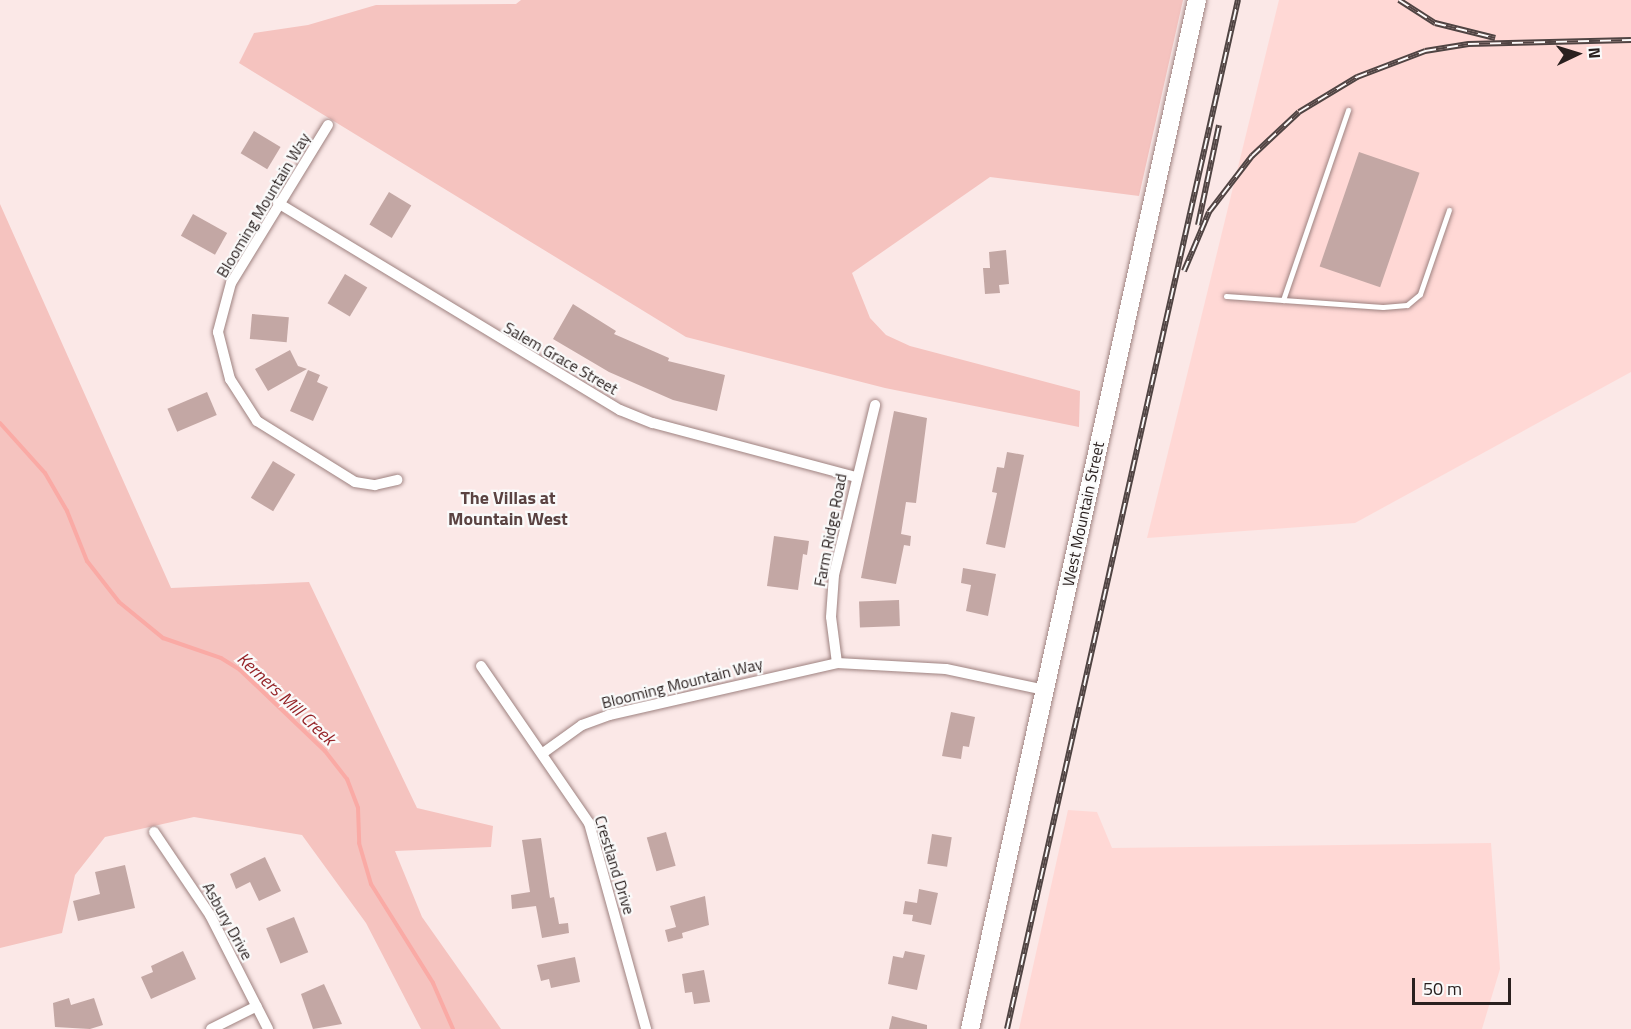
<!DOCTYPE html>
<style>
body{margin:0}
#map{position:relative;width:1631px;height:1029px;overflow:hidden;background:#fbe8e7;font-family:"Titillium Web",sans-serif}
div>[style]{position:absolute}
.built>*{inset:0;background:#ffd8d5}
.green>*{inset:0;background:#f5c3bf}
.stream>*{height:4px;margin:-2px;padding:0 2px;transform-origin:2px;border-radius:2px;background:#faaaa5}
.building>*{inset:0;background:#c3a7a4;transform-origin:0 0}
.roads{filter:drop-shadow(0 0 2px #9e8280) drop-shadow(0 0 2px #9e8280)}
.lane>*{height:5px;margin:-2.5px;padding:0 2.5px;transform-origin:2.5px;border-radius:2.5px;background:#fff}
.street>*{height:10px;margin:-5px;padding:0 5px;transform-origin:5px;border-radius:5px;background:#fff}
.primary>*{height:18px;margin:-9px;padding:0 9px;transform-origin:9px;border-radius:9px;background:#fff}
.rail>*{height:6px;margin-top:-3px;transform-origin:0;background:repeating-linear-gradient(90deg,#fafafa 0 11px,#504443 0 22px);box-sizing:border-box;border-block:2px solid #504443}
span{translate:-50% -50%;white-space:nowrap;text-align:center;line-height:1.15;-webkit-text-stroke:4.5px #fafafa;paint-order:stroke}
.street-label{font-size:16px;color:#2a201f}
.neighbourhood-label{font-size:18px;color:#5a4241;font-weight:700}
.water-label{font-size:18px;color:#952428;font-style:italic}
.north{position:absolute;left:1547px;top:24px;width:60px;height:60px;-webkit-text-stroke:4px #fafafa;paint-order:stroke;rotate:86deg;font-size:16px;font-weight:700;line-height:24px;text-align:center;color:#2a201f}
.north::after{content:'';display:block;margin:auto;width:21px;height:27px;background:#2a201f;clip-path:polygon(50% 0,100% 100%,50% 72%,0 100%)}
.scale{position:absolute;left:1412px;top:978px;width:99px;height:27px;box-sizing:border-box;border:3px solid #2a201f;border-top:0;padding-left:8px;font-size:18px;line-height:21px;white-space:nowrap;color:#2a201f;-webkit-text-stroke:4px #fafafa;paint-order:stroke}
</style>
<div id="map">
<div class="built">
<div style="clip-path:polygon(1279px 0,1631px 0,1631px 372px,1355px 523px,1147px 538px)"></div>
<div style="clip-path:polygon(1068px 810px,1097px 812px,1112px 848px,1491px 843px,1500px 969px,1482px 1029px,1019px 1029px)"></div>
</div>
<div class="green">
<div style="clip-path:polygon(521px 0,1183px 0,1139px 196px,990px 177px,852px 273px,870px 318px,886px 335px,910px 346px,1080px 391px,1079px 427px,885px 388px,686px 337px,239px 63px,254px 33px,308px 25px,376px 5px,516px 4px)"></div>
<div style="clip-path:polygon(0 204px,171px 588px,309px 582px,417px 808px,493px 826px,491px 847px,395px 851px,422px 917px,501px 1029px,421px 1029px,366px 923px,302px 835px,194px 817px,105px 837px,75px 875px,62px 933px,0 948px)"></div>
</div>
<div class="stream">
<div style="left:0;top:423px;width:67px;rotate:48deg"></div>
<div style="left:45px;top:473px;width:44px;rotate:59.9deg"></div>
<div style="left:67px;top:511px;width:54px;rotate:68.2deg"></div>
<div style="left:87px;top:561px;width:52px;rotate:52deg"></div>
<div style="left:119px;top:602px;width:57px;rotate:39.3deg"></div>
<div style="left:163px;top:638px;width:61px;rotate:19deg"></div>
<div style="left:221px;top:658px;width:22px;rotate:32deg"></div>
<div style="left:240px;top:670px;width:117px;rotate:43.6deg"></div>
<div style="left:325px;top:751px;width:36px;rotate:52deg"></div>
<div style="left:347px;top:779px;width:31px;rotate:69deg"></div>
<div style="left:358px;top:808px;width:35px;rotate:88deg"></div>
<div style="left:359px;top:843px;width:43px;rotate:73.7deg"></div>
<div style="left:371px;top:884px;width:117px;rotate:57.9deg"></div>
<div style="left:433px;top:983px;width:50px;rotate:66.5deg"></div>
</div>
<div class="building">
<div style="left:254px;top:131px;width:31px;height:26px;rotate:31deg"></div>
<div style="left:1359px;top:152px;width:64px;height:121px;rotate:19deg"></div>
<div style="left:389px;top:192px;width:26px;height:38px;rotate:31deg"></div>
<div style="left:193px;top:214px;width:39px;height:25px;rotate:29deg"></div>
<div style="clip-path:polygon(1006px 250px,1009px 284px,999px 285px,1000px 293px,985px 294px,983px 268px,990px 268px,989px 252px)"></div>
<div style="left:345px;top:274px;width:26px;height:34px;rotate:31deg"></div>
<div style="clip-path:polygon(573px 304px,616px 331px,614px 334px,669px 358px,668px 361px,725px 375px,717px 411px,673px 400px,609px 372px,553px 339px)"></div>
<div style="left:252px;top:314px;width:37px;height:25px;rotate:5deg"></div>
<div style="clip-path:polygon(290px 350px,298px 366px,307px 369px,268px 391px,255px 369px)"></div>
<div style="clip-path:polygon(308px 370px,320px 375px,317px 382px,328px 387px,313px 421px,290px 411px)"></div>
<div style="left:207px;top:392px;width:25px;height:43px;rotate:67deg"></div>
<div style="clip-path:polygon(894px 411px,927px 418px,916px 503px,906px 502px,901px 534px,911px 536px,910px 546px,904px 545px,896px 584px,861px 578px)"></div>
<div style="clip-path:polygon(1007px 452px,1024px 455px,1005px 548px,986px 544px,997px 493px,992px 492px,997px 467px,1004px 468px)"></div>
<div style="left:273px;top:461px;width:26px;height:43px;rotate:31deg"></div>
<div style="clip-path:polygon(774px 536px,809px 541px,807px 555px,803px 554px,798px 590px,767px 586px)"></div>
<div style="clip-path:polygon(963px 568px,996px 574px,988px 616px,966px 611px,971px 585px,961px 583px)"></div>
<div style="left:899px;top:600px;width:26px;height:40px;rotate:88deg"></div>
<div style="clip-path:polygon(951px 712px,975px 717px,969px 747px,963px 746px,961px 759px,942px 756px)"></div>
<div style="left:666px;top:832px;width:35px;height:20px;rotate:74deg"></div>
<div style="left:932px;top:834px;width:20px;height:30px;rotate:9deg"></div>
<div style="clip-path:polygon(541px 838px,550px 898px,554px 897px,559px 924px,568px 923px,569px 933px,542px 938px,536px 906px,512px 909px,511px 895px,530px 892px,522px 840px)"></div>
<div style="clip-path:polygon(265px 857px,281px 891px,259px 901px,250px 882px,236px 889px,230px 874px)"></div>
<div style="clip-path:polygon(125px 865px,135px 908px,78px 921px,73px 901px,100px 894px,95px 872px)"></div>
<div style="clip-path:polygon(919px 889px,938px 893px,931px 925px,912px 921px,913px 915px,903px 914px,905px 901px,917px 903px)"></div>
<div style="clip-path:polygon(705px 896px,709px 925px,682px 933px,683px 938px,668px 942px,665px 930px,676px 927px,670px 906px)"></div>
<div style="left:294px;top:917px;width:38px;height:30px;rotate:68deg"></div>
<div style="clip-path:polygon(183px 951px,196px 979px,151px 999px,141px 977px,153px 972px,151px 966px)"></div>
<div style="clip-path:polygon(905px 951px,925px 955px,917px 990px,888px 984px,893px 956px,903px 958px)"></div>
<div style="clip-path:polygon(575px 957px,580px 982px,551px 988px,549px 979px,541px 981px,537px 965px)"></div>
<div style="clip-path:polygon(704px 970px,710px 1002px,694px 1004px,692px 992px,685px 993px,682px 974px)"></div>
<div style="clip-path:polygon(324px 984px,342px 1024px,313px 1029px,301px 994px)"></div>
<div style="clip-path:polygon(69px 998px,71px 1005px,94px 998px,103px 1025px,90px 1029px,55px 1027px,53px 1003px)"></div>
<div style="clip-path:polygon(892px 1016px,927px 1025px,927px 1029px,889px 1029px)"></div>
</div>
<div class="roads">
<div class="lane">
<div style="left:1226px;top:296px;width:157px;rotate:4deg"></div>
<div style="left:1383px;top:307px;width:24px;rotate:-5deg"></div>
<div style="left:1407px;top:305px;width:17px;rotate:-40deg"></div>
<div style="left:1420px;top:294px;width:89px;rotate:-71deg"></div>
<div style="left:1283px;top:300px;width:201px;rotate:-71.1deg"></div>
</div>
<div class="street">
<div style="left:328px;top:125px;width:185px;rotate:121.5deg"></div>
<div style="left:231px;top:283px;width:51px;rotate:104.9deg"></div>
<div style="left:218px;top:332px;width:49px;rotate:75.7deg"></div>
<div style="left:230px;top:379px;width:50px;rotate:57.3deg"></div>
<div style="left:257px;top:421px;width:115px;rotate:31.9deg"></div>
<div style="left:355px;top:482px;width:20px;rotate:9deg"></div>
<div style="left:375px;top:485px;width:23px;rotate:-13deg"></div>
<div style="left:278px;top:203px;width:400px;rotate:31.2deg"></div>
<div style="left:620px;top:410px;width:35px;rotate:22deg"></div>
<div style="left:653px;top:423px;width:210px;rotate:14.9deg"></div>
<div style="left:837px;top:663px;width:46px;rotate:-97.4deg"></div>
<div style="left:831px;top:617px;width:42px;rotate:-85.9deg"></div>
<div style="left:834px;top:575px;width:175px;rotate:-76.4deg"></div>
<div style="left:481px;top:666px;width:191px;rotate:55.5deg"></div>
<div style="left:589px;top:823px;width:214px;rotate:74.5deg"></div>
<div style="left:543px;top:753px;width:48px;rotate:-35.7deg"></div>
<div style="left:582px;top:725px;width:29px;rotate:-20deg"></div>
<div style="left:609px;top:715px;width:234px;rotate:-12.8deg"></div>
<div style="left:837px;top:663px;width:109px;rotate:3.2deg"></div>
<div style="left:946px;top:669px;width:101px;rotate:12deg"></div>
<div style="left:154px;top:832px;width:100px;rotate:56deg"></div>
<div style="left:210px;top:915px;width:128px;rotate:63deg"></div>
<div style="left:211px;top:1029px;width:51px;rotate:-26.6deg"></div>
</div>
<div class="primary">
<div style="left:970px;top:1029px;width:1054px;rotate:-77.56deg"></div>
</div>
</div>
<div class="rail">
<div style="left:1399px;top:0;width:43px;rotate:32.6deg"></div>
<div style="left:1435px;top:23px;width:62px;rotate:14deg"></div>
<div style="left:1198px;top:225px;width:102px;rotate:-78.1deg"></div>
<div style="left:1184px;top:271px;width:64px;rotate:-67deg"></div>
<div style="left:1209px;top:212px;width:71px;rotate:-52.5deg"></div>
<div style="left:1252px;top:156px;width:64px;rotate:-43.1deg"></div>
<div style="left:1299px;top:112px;width:68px;rotate:-31.1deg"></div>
<div style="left:1357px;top:77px;width:73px;rotate:-20.9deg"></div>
<div style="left:1425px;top:51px;width:44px;rotate:-9.2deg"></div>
<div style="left:1468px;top:44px;width:163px;rotate:-1.4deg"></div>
<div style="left:1007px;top:1029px;width:1055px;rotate:-77.35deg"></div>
</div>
<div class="street-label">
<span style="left:263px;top:205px;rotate:-59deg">Blooming Mountain Way</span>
<span style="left:561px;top:358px;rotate:30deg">Salem Grace Street</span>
<span style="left:1083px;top:514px;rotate:-78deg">West Mountain Street</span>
<span style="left:830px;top:530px;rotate:-79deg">Farm Ridge Road</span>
<span style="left:682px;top:683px;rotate:-14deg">Blooming Mountain Way</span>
<span style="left:615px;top:865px;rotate:73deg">Crestland Drive</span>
<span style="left:228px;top:921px;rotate:61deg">Asbury Drive</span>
</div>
<div class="neighbourhood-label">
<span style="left:508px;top:509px">The Villas at<br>Mountain West</span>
</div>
<div class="water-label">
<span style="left:286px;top:699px;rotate:43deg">Kerners Mill Creek</span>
</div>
<div class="north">N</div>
<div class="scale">50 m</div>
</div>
